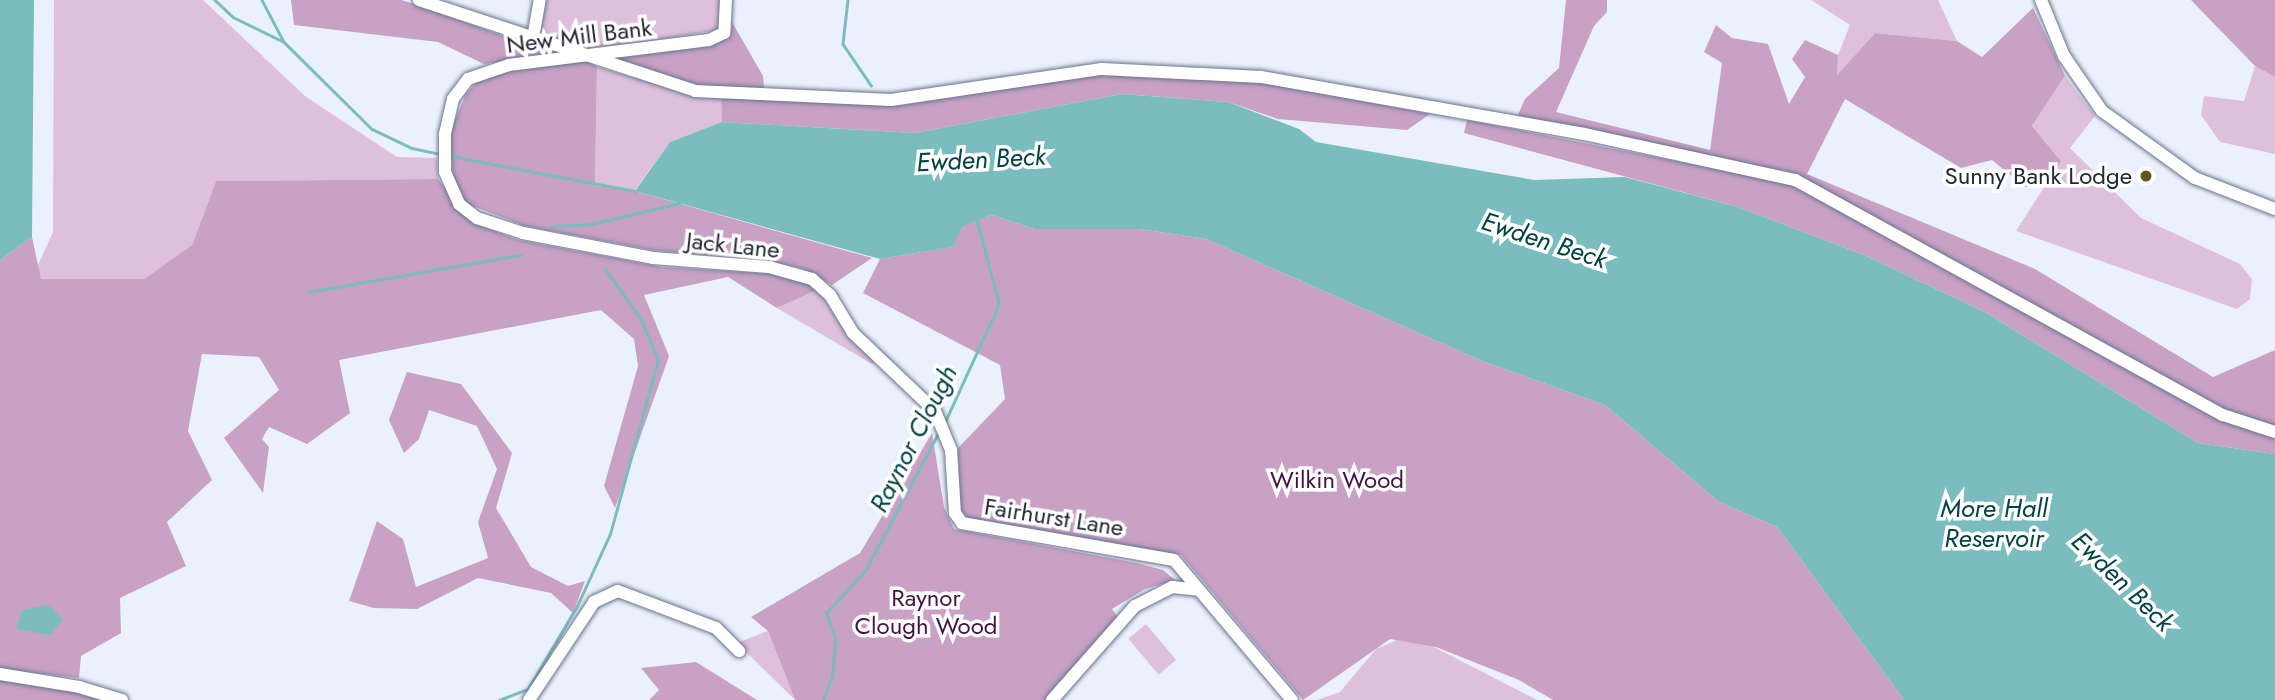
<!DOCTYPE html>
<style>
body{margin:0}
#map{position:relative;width:2275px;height:700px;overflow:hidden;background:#ebf1fc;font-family:Jost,sans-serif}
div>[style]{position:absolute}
.green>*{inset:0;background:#dfc0dc;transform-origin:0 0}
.forest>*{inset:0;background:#c8a1c5}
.water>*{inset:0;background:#7bbdbe}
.stream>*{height:2.5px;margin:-1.25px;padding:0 1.25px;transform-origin:1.25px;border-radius:1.25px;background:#7bbdbe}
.roads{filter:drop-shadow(0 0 2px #67748c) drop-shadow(0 0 2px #67748c)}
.minor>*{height:12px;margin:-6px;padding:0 6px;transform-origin:6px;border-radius:6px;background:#fff}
.dots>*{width:19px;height:19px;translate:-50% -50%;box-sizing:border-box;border:4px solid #fff;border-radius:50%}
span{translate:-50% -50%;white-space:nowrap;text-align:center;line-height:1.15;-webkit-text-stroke:7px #fff;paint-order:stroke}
.street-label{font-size:24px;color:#222732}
.poi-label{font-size:24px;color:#222732}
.right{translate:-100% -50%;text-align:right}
.park-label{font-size:24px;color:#431442}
.water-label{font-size:26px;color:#034445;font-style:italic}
</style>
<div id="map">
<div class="green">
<div style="clip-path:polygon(54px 0,203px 0,305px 96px,397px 157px,437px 158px,438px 179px,216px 181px,192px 245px,144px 279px,41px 279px,37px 267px,53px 232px)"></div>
<div style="clip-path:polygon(545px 0,720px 0,719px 30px,587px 51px,538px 36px)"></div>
<div style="clip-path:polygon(1811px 0,1938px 0,1957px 41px,1875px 33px,1836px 76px,1838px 55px,1850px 25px)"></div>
<div style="clip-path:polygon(2255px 66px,2275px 77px,2275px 154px,2220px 142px,2201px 115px,2204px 96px,2244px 101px)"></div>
<div style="clip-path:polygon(597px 67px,693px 95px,721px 98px,722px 122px,670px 142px,632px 194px,595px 188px)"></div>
<div style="clip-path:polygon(2065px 76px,2095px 116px,2070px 148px,2141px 218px,2240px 264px,2252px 279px,2250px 299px,2237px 309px,2016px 231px,2061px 161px,2032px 126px)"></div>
<div style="clip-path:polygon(817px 290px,852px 337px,878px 359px,872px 364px,777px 308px)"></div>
<div style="left:1146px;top:624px;width:47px;height:23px;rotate:50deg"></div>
<div style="clip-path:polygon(768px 631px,795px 700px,737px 643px)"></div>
<div style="clip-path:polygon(1397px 640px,1430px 645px,1537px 700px,1317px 700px,1340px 692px,1376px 649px)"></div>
</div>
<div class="forest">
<div style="clip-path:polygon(291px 0,402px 0,554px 54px,484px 64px,438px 42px,294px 25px)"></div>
<div style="clip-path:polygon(1566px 0,1607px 0,1607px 12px,1594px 26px,1556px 112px,1710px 150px,1722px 63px,1704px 52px,1716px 25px,1732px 38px,1768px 44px,1789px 104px,1805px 77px,1792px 59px,1805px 40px,1838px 55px,1837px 75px,1875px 33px,1957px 41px,1982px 57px,2033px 8px,2065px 76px,2032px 126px,2061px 161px,2047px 185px,2025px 187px,1992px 160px,1961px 168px,1845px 99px,1807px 174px,2035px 269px,2213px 377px,2275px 350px,2275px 454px,2198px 443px,1985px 312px,1864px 255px,1738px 207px,1464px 133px,1467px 120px,1793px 184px,1832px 207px,1824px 192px,1796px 176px,1517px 117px,1525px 99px,1559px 68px)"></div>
<div style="clip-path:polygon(2191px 0,2275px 0,2275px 77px,2255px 66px)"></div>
<div style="clip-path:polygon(732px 22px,763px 76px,764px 88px,696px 87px,611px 59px,711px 46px,731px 35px)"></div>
<div style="clip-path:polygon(587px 61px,597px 67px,595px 186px,635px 191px,872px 258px,832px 285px,801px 268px,768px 261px,652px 250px,525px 226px,465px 203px,453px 178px,450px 132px,466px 94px,478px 81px,496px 73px)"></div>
<div style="clip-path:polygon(1102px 74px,1263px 82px,1430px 114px,1407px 130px,1278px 119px,1228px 102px,1122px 94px,915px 133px,722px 122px,721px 98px,903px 105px)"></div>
<div style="clip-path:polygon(438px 179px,473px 223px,518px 240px,662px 267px,777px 274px,800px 279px,817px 290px,777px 308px,728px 277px,644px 295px,669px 356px,615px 508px,604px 486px,638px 366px,634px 339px,601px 310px,339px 360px,350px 413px,307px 444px,269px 427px,262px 439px,269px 447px,263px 493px,224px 438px,279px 390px,259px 357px,202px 354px,188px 431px,212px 480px,167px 522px,186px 566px,120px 598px,121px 633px,81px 656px,79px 678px,0 669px,0 260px,32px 237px,41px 279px,144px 279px,192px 245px,216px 181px)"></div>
<div style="clip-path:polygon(992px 215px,1034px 229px,1140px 229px,1206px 239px,1482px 361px,1605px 405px,1719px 502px,1777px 527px,1904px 700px,1553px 700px,1519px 680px,1436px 647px,1390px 639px,1303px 700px,1181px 555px,968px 518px,960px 510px,958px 448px,1005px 399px,1000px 365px,863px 293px,880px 259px,952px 247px,961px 227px)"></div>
<div style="clip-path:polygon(407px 372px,461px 384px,512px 453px,496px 508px,531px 567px,568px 586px,585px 581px,573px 613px,551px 593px,478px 578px,417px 609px,374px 608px,349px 601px,377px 521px,403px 539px,416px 587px,488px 558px,478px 522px,497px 469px,477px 426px,429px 410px,419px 439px,404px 453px,389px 420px)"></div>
<div style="clip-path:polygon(932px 433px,944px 507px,954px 529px,1137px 563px,1163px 570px,1175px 580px,1145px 589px,1112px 609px,1118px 618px,1046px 700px,795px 700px,768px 631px,751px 617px,860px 553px)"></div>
<div style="clip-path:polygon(696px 662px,757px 700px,649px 700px,659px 690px,641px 668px)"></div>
<div style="clip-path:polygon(0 679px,79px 692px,105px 700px,0 700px)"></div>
</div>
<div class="water">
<div style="clip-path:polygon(0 0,34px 0,32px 237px,0 260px)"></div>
<div style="clip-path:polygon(1122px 94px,1228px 102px,1299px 129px,1316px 142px,1534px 180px,1625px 177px,1738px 207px,1864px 255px,1985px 312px,2198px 443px,2275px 454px,2275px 700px,1904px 700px,1777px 527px,1719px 502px,1605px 405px,1482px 361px,1206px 239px,1140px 229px,1034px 229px,992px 215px,962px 227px,953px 247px,880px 259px,635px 191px,670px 142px,722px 122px,915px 133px)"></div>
<div style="clip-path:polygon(48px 605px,63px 619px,50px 635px,16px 629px,22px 610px)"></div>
</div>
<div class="stream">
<div style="left:215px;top:0;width:25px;rotate:43deg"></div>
<div style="left:233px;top:17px;width:57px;rotate:26.1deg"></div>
<div style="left:284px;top:42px;width:124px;rotate:44.7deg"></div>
<div style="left:372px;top:129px;width:44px;rotate:25.4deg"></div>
<div style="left:412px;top:148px;width:29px;rotate:12deg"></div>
<div style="left:262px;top:0;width:45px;rotate:62.3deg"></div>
<div style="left:848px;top:0;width:44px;rotate:96.5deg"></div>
<div style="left:843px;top:44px;width:50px;rotate:55.7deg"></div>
<div style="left:450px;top:156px;width:189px;rotate:10.7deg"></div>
<div style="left:552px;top:226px;width:40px;rotate:-2.9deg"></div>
<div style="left:592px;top:224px;width:90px;rotate:-13.4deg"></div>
<div style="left:308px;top:292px;width:216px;rotate:-9.9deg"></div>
<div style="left:944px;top:424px;width:132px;rotate:-65.4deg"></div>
<div style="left:999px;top:304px;width:89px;rotate:-105deg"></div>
<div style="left:499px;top:700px;width:31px;rotate:-21deg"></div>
<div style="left:528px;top:689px;width:96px;rotate:-59.4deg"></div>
<div style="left:577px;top:606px;width:79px;rotate:-65.4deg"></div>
<div style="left:610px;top:534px;width:180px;rotate:-74.6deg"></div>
<div style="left:658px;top:360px;width:43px;rotate:-113deg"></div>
<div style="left:641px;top:320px;width:62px;rotate:-125.2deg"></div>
<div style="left:823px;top:700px;width:26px;rotate:-69deg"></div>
<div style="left:832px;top:676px;width:38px;rotate:-85deg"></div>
<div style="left:835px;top:638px;width:27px;rotate:-110deg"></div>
<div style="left:826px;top:613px;width:57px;rotate:-47.1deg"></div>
<div style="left:865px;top:571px;width:157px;rotate:-62deg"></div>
</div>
<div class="roads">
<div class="minor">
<div style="left:419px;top:0;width:291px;rotate:18.2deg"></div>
<div style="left:695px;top:91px;width:196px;rotate:2.6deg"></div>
<div style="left:891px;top:100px;width:213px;rotate:-8.4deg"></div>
<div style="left:1102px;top:69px;width:159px;rotate:2.9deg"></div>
<div style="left:1261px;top:77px;width:328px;rotate:10deg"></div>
<div style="left:1584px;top:134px;width:216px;rotate:12.3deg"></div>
<div style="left:1795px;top:180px;width:488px;rotate:28.8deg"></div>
<div style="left:2223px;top:415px;width:55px;rotate:18.1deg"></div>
<div style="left:726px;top:0;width:33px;rotate:93deg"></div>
<div style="left:724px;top:33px;width:17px;rotate:155deg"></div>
<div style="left:709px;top:40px;width:202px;rotate:172.9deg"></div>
<div style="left:509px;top:65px;width:43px;rotate:161.1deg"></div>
<div style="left:468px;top:79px;width:25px;rotate:127deg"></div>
<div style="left:453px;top:99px;width:37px;rotate:103deg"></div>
<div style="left:445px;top:135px;width:37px;rotate:90deg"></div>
<div style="left:445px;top:172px;width:35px;rotate:66deg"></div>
<div style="left:459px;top:204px;width:23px;rotate:38deg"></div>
<div style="left:477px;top:218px;width:48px;rotate:18.1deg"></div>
<div style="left:523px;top:233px;width:132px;rotate:10.9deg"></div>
<div style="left:653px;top:258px;width:116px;rotate:4.4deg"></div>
<div style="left:769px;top:267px;width:45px;rotate:15.6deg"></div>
<div style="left:812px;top:279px;width:24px;rotate:42deg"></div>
<div style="left:830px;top:295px;width:44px;rotate:58.8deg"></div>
<div style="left:853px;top:333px;width:113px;rotate:43.6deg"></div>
<div style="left:935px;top:411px;width:42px;rotate:67.7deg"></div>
<div style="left:951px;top:450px;width:63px;rotate:86.4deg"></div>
<div style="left:955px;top:513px;width:12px;rotate:55deg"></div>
<div style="left:962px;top:523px;width:215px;rotate:9.9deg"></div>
<div style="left:1174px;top:560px;width:183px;rotate:49.9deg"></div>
<div style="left:2041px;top:0;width:61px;rotate:67.7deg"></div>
<div style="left:2064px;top:56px;width:67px;rotate:55.4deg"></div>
<div style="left:2102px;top:111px;width:115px;rotate:35.8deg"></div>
<div style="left:2195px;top:178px;width:86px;rotate:21.2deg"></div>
<div style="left:533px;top:38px;width:39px;rotate:-80deg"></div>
<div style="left:0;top:674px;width:80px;rotate:9.3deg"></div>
<div style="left:79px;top:687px;width:45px;rotate:16.8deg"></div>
<div style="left:529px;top:700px;width:118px;rotate:-56.4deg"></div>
<div style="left:594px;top:602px;width:26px;rotate:-25deg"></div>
<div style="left:618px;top:591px;width:105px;rotate:20.7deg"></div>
<div style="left:716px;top:628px;width:33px;rotate:45deg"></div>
<div style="left:1052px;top:700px;width:125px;rotate:-48.6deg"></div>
<div style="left:1135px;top:606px;width:42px;rotate:-27.2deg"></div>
<div style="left:1172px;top:587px;width:27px;rotate:6deg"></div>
</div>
</div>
<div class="dots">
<div style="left:2146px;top:176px;background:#605622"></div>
</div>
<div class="street-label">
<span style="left:579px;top:36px;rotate:-7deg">New Mill Bank</span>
<span style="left:733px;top:245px;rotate:6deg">Jack Lane</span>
<span style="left:1054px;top:517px;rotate:9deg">Fairhurst Lane</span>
</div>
<div class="poi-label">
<span class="right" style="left:2132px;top:176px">Sunny Bank Lodge</span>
</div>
<div class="park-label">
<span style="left:1337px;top:480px">Wilkin Wood</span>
<span style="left:926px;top:612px">Raynor<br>Clough Wood</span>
</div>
<div class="water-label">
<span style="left:981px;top:160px;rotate:-3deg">Ewden Beck</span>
<span style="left:1544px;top:241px;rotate:18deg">Ewden Beck</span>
<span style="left:914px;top:439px;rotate:-63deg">Raynor Clough</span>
<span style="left:1994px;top:524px">More Hall<br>Reservoir</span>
<span style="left:2122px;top:582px;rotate:44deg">Ewden Beck</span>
</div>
</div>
